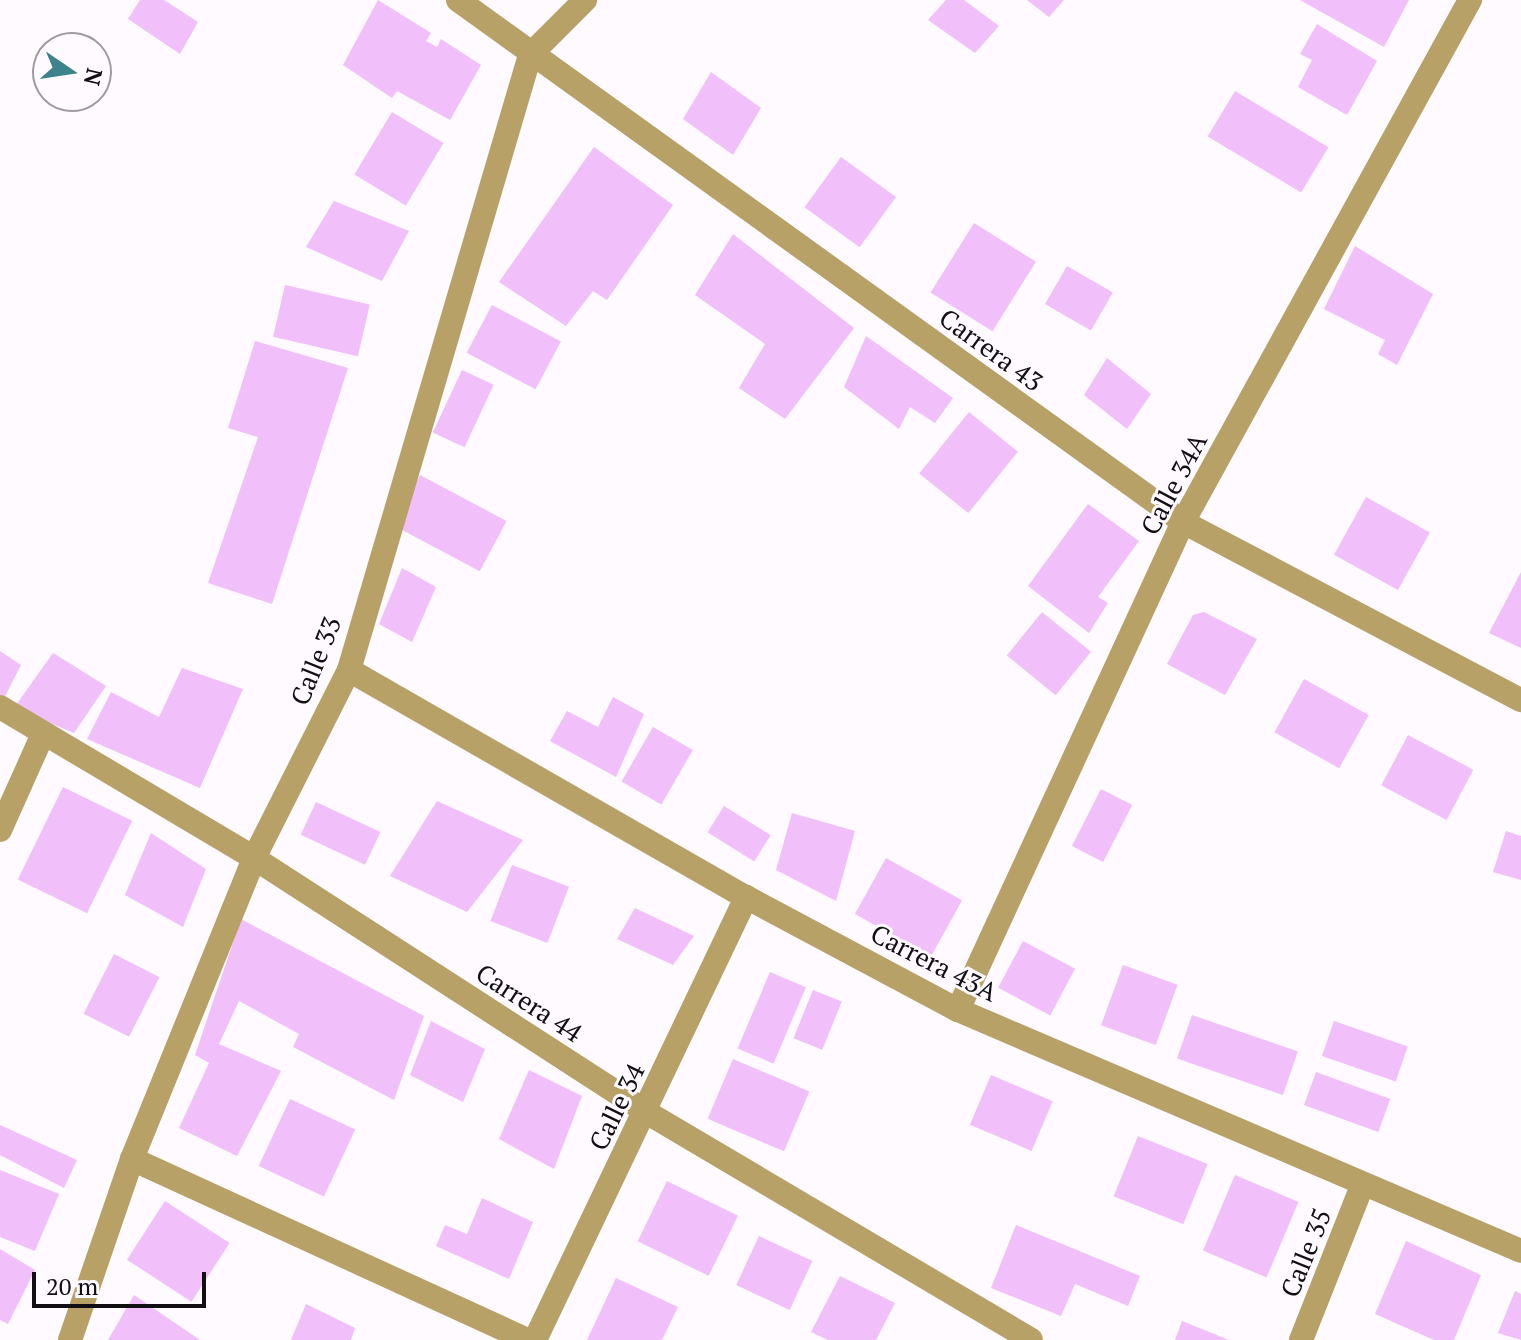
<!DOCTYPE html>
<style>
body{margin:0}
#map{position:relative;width:1521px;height:1340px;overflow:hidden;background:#fefaff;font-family:"PT Serif",serif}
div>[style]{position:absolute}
.building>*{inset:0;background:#f1bff9;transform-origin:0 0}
.minor>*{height:24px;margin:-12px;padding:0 12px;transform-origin:12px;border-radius:12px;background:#b7a167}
span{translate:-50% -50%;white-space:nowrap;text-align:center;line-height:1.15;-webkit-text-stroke:6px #fefaff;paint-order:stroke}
.street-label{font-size:26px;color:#110f11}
.north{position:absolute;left:32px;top:32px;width:80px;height:80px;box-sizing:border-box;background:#fefaff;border:2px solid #9f9ca0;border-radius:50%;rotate:103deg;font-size:22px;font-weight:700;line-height:32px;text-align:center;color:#110f11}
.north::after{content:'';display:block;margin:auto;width:28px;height:36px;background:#3c838b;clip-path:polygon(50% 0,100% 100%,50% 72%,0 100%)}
.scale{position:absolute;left:32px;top:1272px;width:174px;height:36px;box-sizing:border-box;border:4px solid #110f11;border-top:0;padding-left:10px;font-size:24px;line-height:28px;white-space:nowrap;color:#110f11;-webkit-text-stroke:6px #fefaff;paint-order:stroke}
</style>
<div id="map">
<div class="building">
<div style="clip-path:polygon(140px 0,164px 0,198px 22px,180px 54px,128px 19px)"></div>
<div style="clip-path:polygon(378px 0,431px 33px,426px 41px,437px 47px,441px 39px,481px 65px,450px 120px,397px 91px,392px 98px,343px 65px)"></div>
<div style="clip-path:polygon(946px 0,964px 0,999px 26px,975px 53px,928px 20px)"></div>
<div style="clip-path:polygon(1027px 0,1064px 0,1049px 17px)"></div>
<div style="clip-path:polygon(1300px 0,1409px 0,1384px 47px)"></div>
<div style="clip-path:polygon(1317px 24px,1377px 61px,1347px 115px,1298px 87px,1312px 60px,1300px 54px)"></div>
<div style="clip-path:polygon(711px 72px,761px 108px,733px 155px,683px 119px)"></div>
<div style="left:1235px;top:91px;width:109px;height:53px;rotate:31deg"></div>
<div style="left:392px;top:112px;width:60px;height:73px;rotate:31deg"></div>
<div style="clip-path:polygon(594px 147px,673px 205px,607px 300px,593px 291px,566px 326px,499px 282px)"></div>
<div style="left:841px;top:157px;width:68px;height:62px;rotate:36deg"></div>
<div style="clip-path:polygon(334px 201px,409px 231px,382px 281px,306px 247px)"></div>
<div style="left:974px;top:223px;width:73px;height:82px;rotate:32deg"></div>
<div style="clip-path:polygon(733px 234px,854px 328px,785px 419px,739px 388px,765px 344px,695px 295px)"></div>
<div style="clip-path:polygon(1355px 246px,1433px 294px,1397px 365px,1378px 354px,1385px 340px,1324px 309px)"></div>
<div style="left:1067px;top:266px;width:53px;height:44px;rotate:30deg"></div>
<div style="left:285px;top:285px;width:87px;height:53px;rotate:13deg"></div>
<div style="left:492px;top:305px;width:78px;height:54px;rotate:28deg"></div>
<div style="clip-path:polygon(866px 336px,953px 398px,935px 423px,910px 407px,899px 429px,844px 387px)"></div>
<div style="clip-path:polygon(255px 341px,348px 368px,272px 604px,208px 583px,258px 437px,228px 428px)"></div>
<div style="clip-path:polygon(1107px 358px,1151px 394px,1127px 429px,1084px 395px)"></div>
<div style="left:462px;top:370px;width:35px;height:69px;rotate:25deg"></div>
<div style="left:969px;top:412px;width:63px;height:79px;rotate:39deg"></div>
<div style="left:420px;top:475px;width:98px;height:57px;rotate:28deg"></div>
<div style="left:1366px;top:497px;width:73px;height:66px;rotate:29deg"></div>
<div style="clip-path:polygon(1088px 504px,1139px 541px,1098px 597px,1108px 603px,1089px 633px,1028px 586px)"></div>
<div style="clip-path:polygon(402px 568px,436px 587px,412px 642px,379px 624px)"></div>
<div style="clip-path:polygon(1521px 572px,1521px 648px,1489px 633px)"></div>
<div style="left:1042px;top:612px;width:63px;height:56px;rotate:39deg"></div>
<div style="clip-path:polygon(1204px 612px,1257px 639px,1225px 695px,1167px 664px,1193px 615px)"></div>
<div style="clip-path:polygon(0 651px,21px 665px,2px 702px,0 700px)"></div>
<div style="clip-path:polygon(53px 653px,106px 686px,74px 733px,14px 708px)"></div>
<div style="clip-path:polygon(182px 668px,243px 689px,200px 788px,87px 739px,111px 692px,159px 717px)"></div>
<div style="left:1304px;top:679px;width:74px;height:61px;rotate:29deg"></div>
<div style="clip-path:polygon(613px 697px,644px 714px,616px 777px,550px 741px,567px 711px,598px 727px)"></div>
<div style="left:653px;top:727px;width:46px;height:63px;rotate:30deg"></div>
<div style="left:1408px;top:735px;width:74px;height:57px;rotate:28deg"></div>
<div style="left:63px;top:787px;width:77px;height:103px;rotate:26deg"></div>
<div style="left:1101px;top:789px;width:35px;height:64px;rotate:27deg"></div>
<div style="clip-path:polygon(437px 801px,523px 840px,467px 912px,390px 876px)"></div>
<div style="left:316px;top:802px;width:71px;height:36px;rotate:25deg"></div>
<div style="left:724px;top:806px;width:55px;height:31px;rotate:32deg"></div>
<div style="clip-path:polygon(792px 813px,855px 831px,836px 901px,776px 870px)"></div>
<div style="clip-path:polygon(1506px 831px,1521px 836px,1521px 880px,1493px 872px)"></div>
<div style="clip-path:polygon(151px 833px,206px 869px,183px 927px,125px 895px)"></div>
<div style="left:886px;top:858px;width:87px;height:64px;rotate:29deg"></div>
<div style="left:512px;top:865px;width:61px;height:60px;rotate:21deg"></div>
<div style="clip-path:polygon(635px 908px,694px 936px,673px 965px,617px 939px)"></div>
<div style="clip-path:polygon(241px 919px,424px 1016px,394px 1100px,293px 1047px,299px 1034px,239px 1001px,219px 1044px,281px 1071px,237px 1156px,179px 1128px,209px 1063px,195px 1055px)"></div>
<div style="left:1023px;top:941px;width:59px;height:53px;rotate:28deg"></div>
<div style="left:114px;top:954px;width:51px;height:67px;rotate:27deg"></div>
<div style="left:1123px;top:965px;width:58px;height:64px;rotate:20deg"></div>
<div style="left:770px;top:972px;width:39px;height:83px;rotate:23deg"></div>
<div style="left:813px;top:990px;width:31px;height:52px;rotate:22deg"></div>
<div style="left:1192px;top:1015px;width:112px;height:46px;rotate:19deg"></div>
<div style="clip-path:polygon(431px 1021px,485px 1049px,463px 1102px,410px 1075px)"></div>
<div style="left:1334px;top:1021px;width:78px;height:37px;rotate:19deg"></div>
<div style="left:733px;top:1059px;width:83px;height:65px;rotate:23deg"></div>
<div style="clip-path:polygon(529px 1070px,582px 1096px,554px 1169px,499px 1139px)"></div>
<div style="left:1316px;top:1072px;width:79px;height:35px;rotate:20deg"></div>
<div style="left:991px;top:1075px;width:67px;height:54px;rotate:23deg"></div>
<div style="left:290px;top:1099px;width:72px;height:74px;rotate:25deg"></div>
<div style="clip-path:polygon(0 1125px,77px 1160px,64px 1188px,0 1155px)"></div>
<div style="left:1138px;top:1136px;width:75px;height:65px;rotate:22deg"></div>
<div style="clip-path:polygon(0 1170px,59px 1194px,35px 1251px,0 1237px)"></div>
<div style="left:1235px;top:1175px;width:69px;height:82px;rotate:23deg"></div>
<div style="left:667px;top:1181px;width:79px;height:67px;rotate:26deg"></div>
<div style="clip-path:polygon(482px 1198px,533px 1222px,509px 1279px,436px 1246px,445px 1225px,467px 1234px)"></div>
<div style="left:165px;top:1201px;width:77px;height:70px;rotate:33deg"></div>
<div style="clip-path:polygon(1016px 1225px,1140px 1276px,1128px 1306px,1075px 1284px,1061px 1316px,991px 1288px)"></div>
<div style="left:759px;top:1236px;width:59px;height:54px;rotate:25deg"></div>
<div style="clip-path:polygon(1406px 1241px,1481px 1275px,1454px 1340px,1434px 1340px,1375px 1314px)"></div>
<div style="clip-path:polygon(0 1249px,35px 1270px,8px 1324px,0 1320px)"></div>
<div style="clip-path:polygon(840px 1276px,895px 1303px,876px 1340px,828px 1340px,811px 1332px)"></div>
<div style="clip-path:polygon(616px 1278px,678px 1307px,662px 1340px,587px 1340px)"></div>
<div style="clip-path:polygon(1515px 1291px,1521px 1294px,1521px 1340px,1498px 1333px)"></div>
<div style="clip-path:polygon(134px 1295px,200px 1340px,108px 1340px)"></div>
<div style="clip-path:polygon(306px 1304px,355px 1328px,351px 1340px,291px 1340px)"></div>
<div style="clip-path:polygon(1182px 1321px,1229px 1340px,1175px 1340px)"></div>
</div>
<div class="minor">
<div style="left:458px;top:0;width:893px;rotate:35.75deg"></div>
<div style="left:1183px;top:522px;width:382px;rotate:27.8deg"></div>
<div style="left:349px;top:670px;width:457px;rotate:29.8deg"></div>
<div style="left:746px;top:897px;width:240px;rotate:28.1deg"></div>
<div style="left:958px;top:1010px;width:612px;rotate:23.17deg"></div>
<div style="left:0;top:707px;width:295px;rotate:30.7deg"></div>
<div style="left:254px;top:858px;width:467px;rotate:32.9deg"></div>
<div style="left:646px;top:1112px;width:447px;rotate:30.6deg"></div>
<div style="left:0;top:830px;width:103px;rotate:-65.9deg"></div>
<div style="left:958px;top:1010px;width:537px;rotate:-65.25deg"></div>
<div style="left:1183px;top:522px;width:596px;rotate:-61.2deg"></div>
<div style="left:132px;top:1159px;width:434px;rotate:24.6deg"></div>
<div style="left:70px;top:1340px;width:191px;rotate:-71.1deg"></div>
<div style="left:132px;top:1159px;width:325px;rotate:-67.9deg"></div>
<div style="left:254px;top:858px;width:211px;rotate:-63.2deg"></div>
<div style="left:349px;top:670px;width:641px;rotate:-73.6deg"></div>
<div style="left:530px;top:55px;width:78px;rotate:-45deg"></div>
<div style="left:535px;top:1340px;width:491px;rotate:-64.5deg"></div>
<div style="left:1301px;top:1340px;width:166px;rotate:-68.4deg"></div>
</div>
<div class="street-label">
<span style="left:991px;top:350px;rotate:36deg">Carrera 43</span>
<span style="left:1174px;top:484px;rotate:-62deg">Calle 34A</span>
<span style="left:316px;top:661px;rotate:-68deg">Calle 33</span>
<span style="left:934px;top:963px;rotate:27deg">Carrera 43A</span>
<span style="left:529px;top:1003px;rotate:33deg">Carrera 44</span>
<span style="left:617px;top:1107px;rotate:-64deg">Calle 34</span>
<span style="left:1306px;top:1253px;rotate:-68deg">Calle 35</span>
</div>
<div class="north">N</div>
<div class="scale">20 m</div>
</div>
